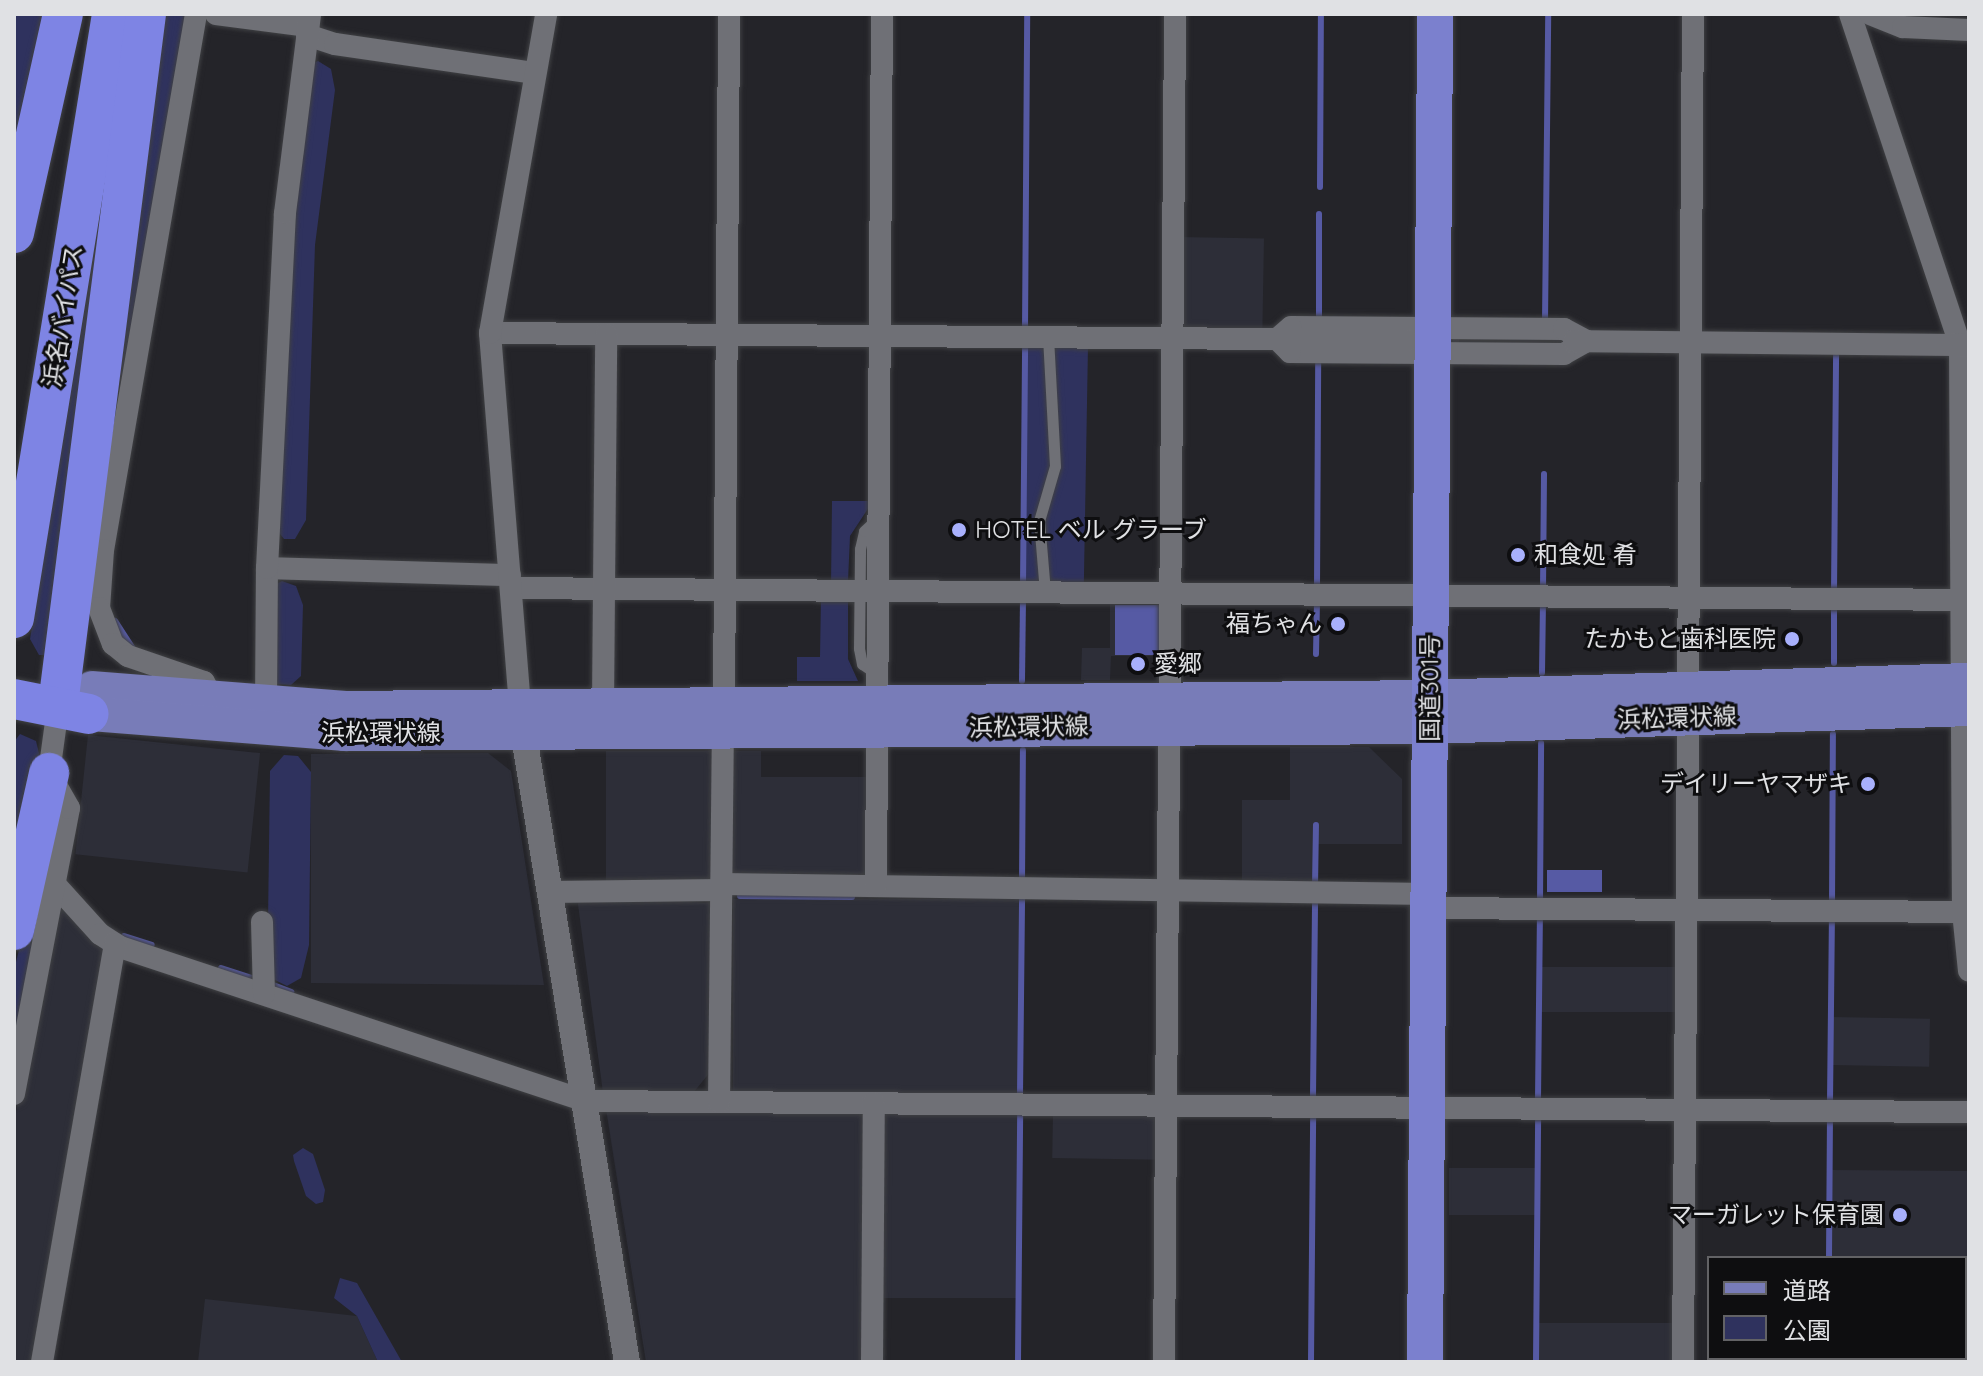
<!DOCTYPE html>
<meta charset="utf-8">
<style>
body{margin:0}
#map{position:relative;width:1983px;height:1376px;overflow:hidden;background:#242429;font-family:Quicksand,"Noto Sans JP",sans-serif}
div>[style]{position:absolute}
.built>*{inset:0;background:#2d2e38;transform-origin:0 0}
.green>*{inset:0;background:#2f325e;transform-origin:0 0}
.water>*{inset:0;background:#565aa4;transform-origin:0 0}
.stream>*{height:6px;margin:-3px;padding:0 3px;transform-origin:3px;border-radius:3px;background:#565aa4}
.minor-tunnel>*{height:22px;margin-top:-11px;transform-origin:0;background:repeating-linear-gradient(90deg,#404045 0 22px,transparent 0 33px)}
.roads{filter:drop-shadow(0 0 2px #404144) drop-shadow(0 0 2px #404144)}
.service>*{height:11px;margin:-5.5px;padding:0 5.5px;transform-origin:5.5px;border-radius:5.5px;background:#6f7076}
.minor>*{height:22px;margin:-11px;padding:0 11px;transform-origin:11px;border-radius:11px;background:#6f7076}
.tertiary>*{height:26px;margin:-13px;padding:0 13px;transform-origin:13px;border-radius:13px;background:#6f7076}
.primary>*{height:34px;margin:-17px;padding:0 17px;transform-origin:17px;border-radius:17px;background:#787cb8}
.trunk>*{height:36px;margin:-18px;padding:0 18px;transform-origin:18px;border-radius:18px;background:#7b80ce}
.motorway>*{height:40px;margin:-20px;padding:0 20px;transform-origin:20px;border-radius:20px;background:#7e84e4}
.dots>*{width:22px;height:22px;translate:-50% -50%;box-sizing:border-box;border:4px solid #0e0e10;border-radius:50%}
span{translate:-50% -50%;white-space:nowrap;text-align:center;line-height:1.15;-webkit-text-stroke:6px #0e0e10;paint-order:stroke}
.street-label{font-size:24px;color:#e0e1e4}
.poi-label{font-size:24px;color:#e0e1e4}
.left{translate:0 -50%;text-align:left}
.right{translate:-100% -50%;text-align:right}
.frame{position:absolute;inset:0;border:16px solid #e0e1e4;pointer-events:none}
.legend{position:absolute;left:1707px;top:1256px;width:260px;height:104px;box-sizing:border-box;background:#0e0e10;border:2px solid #626265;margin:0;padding:10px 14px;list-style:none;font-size:24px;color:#e0e1e4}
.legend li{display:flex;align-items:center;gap:16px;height:40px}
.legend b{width:40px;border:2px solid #626265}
</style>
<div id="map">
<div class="built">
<div style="left:1179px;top:237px;width:85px;height:94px;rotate:1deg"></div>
<div style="clip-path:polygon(1110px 598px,1161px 599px,1164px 656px,1111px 656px,1110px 680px,1081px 680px,1082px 648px,1110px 648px)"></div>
<div style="left:88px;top:735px;width:173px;height:120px;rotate:6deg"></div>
<div style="clip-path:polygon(1290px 747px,1369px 747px,1402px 779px,1402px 844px,1317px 844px,1314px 824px,1313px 889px,1242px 888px,1242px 800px,1290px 800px)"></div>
<div style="left:717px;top:751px;width:133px;height:111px;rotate:90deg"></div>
<div style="clip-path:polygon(729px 751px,761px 751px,761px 777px,871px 777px,866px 874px,732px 873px)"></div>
<div style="clip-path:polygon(488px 753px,511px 771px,544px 985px,311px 983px,311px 754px)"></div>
<div style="clip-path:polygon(577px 897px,712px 903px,711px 1071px,693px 1093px,603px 1093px)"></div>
<div style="clip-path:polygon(58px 899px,108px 954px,36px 1362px,14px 1362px,14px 1122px)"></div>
<div style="left:733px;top:899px;width:287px;height:195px"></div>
<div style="left:1541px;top:967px;width:140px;height:45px"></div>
<div style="left:1832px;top:1017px;width:98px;height:48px;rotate:1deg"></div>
<div style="clip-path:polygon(606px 1109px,864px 1111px,866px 1362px,646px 1362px)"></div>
<div style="left:879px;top:1112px;width:140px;height:186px"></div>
<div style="left:1053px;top:1113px;width:107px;height:45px;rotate:1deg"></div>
<div style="left:1449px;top:1168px;width:87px;height:47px"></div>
<div style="clip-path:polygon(1831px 1170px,1969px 1171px,1969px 1322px,1965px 1258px,1830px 1258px)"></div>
<div style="clip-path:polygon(205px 1299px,357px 1316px,378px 1362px,198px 1362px)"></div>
<div style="left:1538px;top:1323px;width:140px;height:39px"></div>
</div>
<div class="green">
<div style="clip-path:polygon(14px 14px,52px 14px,14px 187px)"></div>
<div style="clip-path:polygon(157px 14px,188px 14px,102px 516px)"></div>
<div style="clip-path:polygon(318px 61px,331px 69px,335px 90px,315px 245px,306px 520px,295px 539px,284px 539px,277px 530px,290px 213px,311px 64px)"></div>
<div style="clip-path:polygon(99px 225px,46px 655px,39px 655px,30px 639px)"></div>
<div style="left:1026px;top:345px;width:62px;height:242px;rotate:1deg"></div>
<div style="clip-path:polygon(832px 501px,873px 501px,850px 536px,848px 581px,831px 585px)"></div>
<div style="clip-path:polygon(282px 581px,296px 586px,303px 605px,301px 676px,291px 685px,276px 684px,274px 585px)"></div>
<div style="clip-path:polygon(821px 596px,848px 601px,848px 659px,858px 681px,797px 681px,797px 657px,820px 657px)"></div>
<div style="clip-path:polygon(20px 734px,36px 741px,40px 757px,14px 885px,14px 742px)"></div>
<div style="clip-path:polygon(284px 755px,298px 756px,311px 772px,309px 945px,301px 978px,287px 986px,271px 978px,268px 922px,270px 771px)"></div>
<div style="clip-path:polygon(50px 825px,14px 1063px,14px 970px)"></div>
<div style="clip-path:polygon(303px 1148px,313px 1154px,325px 1190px,323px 1202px,316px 1204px,306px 1196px,294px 1161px,293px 1155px)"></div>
<div style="clip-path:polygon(340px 1278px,357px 1283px,402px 1362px,378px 1362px,357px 1316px,334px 1298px)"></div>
</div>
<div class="water">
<div style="left:1115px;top:605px;width:47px;height:50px"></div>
<div style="left:1547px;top:870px;width:55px;height:22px"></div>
</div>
<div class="stream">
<div style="left:1320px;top:187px;width:173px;rotate:-89.7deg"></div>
<div style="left:1319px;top:321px;width:107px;rotate:-90deg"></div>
<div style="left:1545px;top:322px;width:308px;rotate:-89.4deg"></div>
<div style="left:1025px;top:330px;width:316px;rotate:-89.6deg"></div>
<div style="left:1023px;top:586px;width:244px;rotate:-89.5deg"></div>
<div style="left:1317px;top:588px;width:228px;rotate:-89.7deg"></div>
<div style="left:1543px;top:590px;width:116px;rotate:-89.5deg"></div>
<div style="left:1834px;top:593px;width:241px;rotate:-89.5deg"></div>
<div style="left:115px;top:621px;width:33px;rotate:57deg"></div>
<div style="left:1316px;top:654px;width:52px;rotate:-88.9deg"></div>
<div style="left:1834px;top:663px;width:59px;rotate:-90deg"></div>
<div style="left:1542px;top:673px;width:70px;rotate:-89.2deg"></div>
<div style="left:1022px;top:681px;width:82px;rotate:-89.3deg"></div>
<div style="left:1022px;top:882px;width:132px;rotate:-89.6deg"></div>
<div style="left:1315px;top:887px;width:62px;rotate:-89.1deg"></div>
<div style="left:740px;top:896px;width:112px;rotate:0.5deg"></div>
<div style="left:1540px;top:903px;width:160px;rotate:-89.6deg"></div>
<div style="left:1832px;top:906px;width:172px;rotate:-89.7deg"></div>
<div style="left:124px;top:936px;width:29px;rotate:18deg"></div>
<div style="left:221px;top:968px;width:40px;rotate:18deg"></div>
<div style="left:268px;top:983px;width:25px;rotate:21deg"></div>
<div style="left:1020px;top:1095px;width:200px;rotate:-89.4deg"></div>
<div style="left:1313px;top:1097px;width:200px;rotate:-89.4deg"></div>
<div style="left:1538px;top:1100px;width:186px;rotate:-89.4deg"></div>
<div style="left:1830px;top:1102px;width:184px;rotate:-89.4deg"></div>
<div style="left:1829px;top:1258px;width:139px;rotate:-89.6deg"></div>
<div style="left:1018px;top:1362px;width:248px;rotate:-89.5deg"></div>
<div style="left:1311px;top:1362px;width:246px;rotate:-89.5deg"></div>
<div style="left:1536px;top:1362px;width:245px;rotate:-89.5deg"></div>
<div style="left:1828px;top:1362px;width:4px;rotate:-90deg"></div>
</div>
<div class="minor-tunnel">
<div style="left:1420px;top:340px;width:39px"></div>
</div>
<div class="roads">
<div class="service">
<div style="left:1045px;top:592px;width:71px;rotate:-94.8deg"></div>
<div style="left:1039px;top:521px;width:57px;rotate:-73.8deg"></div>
<div style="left:1055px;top:466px;width:129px;rotate:-93.1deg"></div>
<div style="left:877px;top:674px;width:18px;rotate:-146deg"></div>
<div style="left:862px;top:664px;width:16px;rotate:-101deg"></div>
<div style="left:859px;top:648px;width:99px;rotate:-89.4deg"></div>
<div style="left:860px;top:549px;width:18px;rotate:-77deg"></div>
<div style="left:864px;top:531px;width:18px;rotate:-43deg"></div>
</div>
<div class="minor">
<div style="left:196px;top:14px;width:544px;rotate:99.84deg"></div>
<div style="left:103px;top:550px;width:58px;rotate:93.9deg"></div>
<div style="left:99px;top:608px;width:39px;rotate:69deg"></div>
<div style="left:113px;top:644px;width:19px;rotate:39deg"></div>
<div style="left:128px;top:656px;width:80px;rotate:18.9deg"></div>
<div style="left:204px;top:682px;width:15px;rotate:62deg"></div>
<div style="left:216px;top:14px;width:93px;rotate:7.4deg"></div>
<div style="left:1850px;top:14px;width:348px;rotate:71.6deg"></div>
<div style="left:1960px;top:344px;width:568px;rotate:89.7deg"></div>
<div style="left:1963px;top:912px;width:59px;rotate:84.2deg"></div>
<div style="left:1870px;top:14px;width:35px;rotate:22deg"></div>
<div style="left:1903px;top:27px;width:66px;rotate:2.6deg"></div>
<div style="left:307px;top:35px;width:29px;rotate:18deg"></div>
<div style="left:335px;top:44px;width:202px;rotate:8.3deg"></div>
<div style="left:1291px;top:327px;width:273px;rotate:0.4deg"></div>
<div style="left:1564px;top:329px;width:26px;rotate:28deg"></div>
<div style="left:1587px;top:341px;width:26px;rotate:151deg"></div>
<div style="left:1564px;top:354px;width:274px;rotate:-179.6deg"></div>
<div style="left:1290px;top:352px;width:18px;rotate:-135deg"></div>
<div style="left:1277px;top:339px;width:18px;rotate:-41deg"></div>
<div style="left:490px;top:333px;width:917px;rotate:0.44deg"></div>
<div style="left:1574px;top:341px;width:395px;rotate:0.6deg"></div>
<div style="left:267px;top:568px;width:243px;rotate:1.7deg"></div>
<div style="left:511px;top:588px;width:1458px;rotate:0.47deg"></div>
<div style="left:1688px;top:689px;width:675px;rotate:-89.58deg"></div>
<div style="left:724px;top:704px;width:690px;rotate:-89.58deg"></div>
<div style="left:266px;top:705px;width:137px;rotate:-89.6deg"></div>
<div style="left:267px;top:568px;width:355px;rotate:-87.1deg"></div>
<div style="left:285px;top:213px;width:201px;rotate:-82.8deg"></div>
<div style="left:603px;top:705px;width:371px;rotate:-89.5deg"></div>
<div style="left:520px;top:706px;width:374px;rotate:-94.6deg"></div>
<div style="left:490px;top:333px;width:324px;rotate:-80deg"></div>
<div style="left:51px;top:880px;width:73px;rotate:47.8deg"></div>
<div style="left:100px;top:934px;width:24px;rotate:33deg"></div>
<div style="left:120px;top:947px;width:490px;rotate:18.3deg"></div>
<div style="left:585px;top:1101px;width:1384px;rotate:0.46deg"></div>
<div style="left:722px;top:884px;width:707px;rotate:0.81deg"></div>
<div style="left:876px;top:885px;width:871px;rotate:-89.61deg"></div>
<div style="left:548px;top:892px;width:172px;rotate:-0.7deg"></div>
<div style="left:1429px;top:908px;width:540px;rotate:0.42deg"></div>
<div style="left:262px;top:922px;width:72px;rotate:88.4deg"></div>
<div style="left:14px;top:1094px;width:291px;rotate:-79.1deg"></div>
<div style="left:69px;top:808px;width:40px;rotate:-119.7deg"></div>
<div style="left:49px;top:773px;width:74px;rotate:-82.2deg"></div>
<div style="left:719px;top:1102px;width:372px;rotate:-89.4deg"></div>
<div style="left:42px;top:1362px;width:424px;rotate:-80.1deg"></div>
<div style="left:872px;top:1362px;width:259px;rotate:-89.6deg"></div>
<div style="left:1164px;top:1362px;width:1348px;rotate:-89.53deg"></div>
<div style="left:1683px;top:1362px;width:644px;rotate:-89.56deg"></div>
</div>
<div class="tertiary">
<div style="left:521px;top:718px;width:653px;rotate:80.65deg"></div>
</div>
<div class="primary">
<div style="left:92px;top:688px;width:253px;rotate:4.5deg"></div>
<div style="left:344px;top:708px;width:1086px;rotate:-0.58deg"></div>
<div style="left:1430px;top:697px;width:539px;rotate:-1.81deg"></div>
<div style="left:89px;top:714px;width:256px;rotate:4.5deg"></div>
<div style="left:344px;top:734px;width:1086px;rotate:-0.37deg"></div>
<div style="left:1430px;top:727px;width:539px;rotate:-1.91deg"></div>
</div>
<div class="trunk">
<div style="left:1425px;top:1362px;width:1348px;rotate:-89.57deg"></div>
</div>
<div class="motorway">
<div style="left:14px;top:233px;width:224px;rotate:-77.4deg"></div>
<div style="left:14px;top:618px;width:612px;rotate:-80.78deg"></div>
<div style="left:60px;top:689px;width:680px;rotate:-82.74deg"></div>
<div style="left:14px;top:699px;width:76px;rotate:11.3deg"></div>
<div style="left:14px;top:930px;width:161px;rotate:-77.4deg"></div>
</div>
</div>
<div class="dots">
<div style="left:959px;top:530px;background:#a8b0fc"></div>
<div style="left:1518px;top:555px;background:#a8b0fc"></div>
<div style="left:1338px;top:624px;background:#a8b0fc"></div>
<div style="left:1792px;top:639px;background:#a8b0fc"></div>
<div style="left:1138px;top:664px;background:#a8b0fc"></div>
<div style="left:1868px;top:784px;background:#a8b0fc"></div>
<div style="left:1900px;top:1215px;background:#a8b0fc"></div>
</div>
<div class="street-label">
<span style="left:63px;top:316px;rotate:-81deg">浜名バイパス</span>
<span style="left:1430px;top:688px;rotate:-90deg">国道301号</span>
<span style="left:1677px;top:718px;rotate:-2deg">浜松環状線</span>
<span style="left:1029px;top:727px;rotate:-1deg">浜松環状線</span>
<span style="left:381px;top:733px">浜松環状線</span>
</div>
<div class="poi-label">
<span class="left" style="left:975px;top:530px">HOTEL ベル グラーブ</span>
<span class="left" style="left:1534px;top:555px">和食処 肴</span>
<span class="right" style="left:1322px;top:624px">福ちゃん</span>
<span class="right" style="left:1776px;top:639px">たかもと歯科医院</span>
<span class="left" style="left:1154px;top:664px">愛郷</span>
<span class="right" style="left:1852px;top:784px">デイリーヤマザキ</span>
<span class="right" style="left:1884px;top:1215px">マーガレット保育園</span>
</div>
<div class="frame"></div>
<ul class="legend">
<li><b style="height:10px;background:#787cb8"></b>道路</li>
<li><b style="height:22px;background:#2f325e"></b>公園</li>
</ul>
</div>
